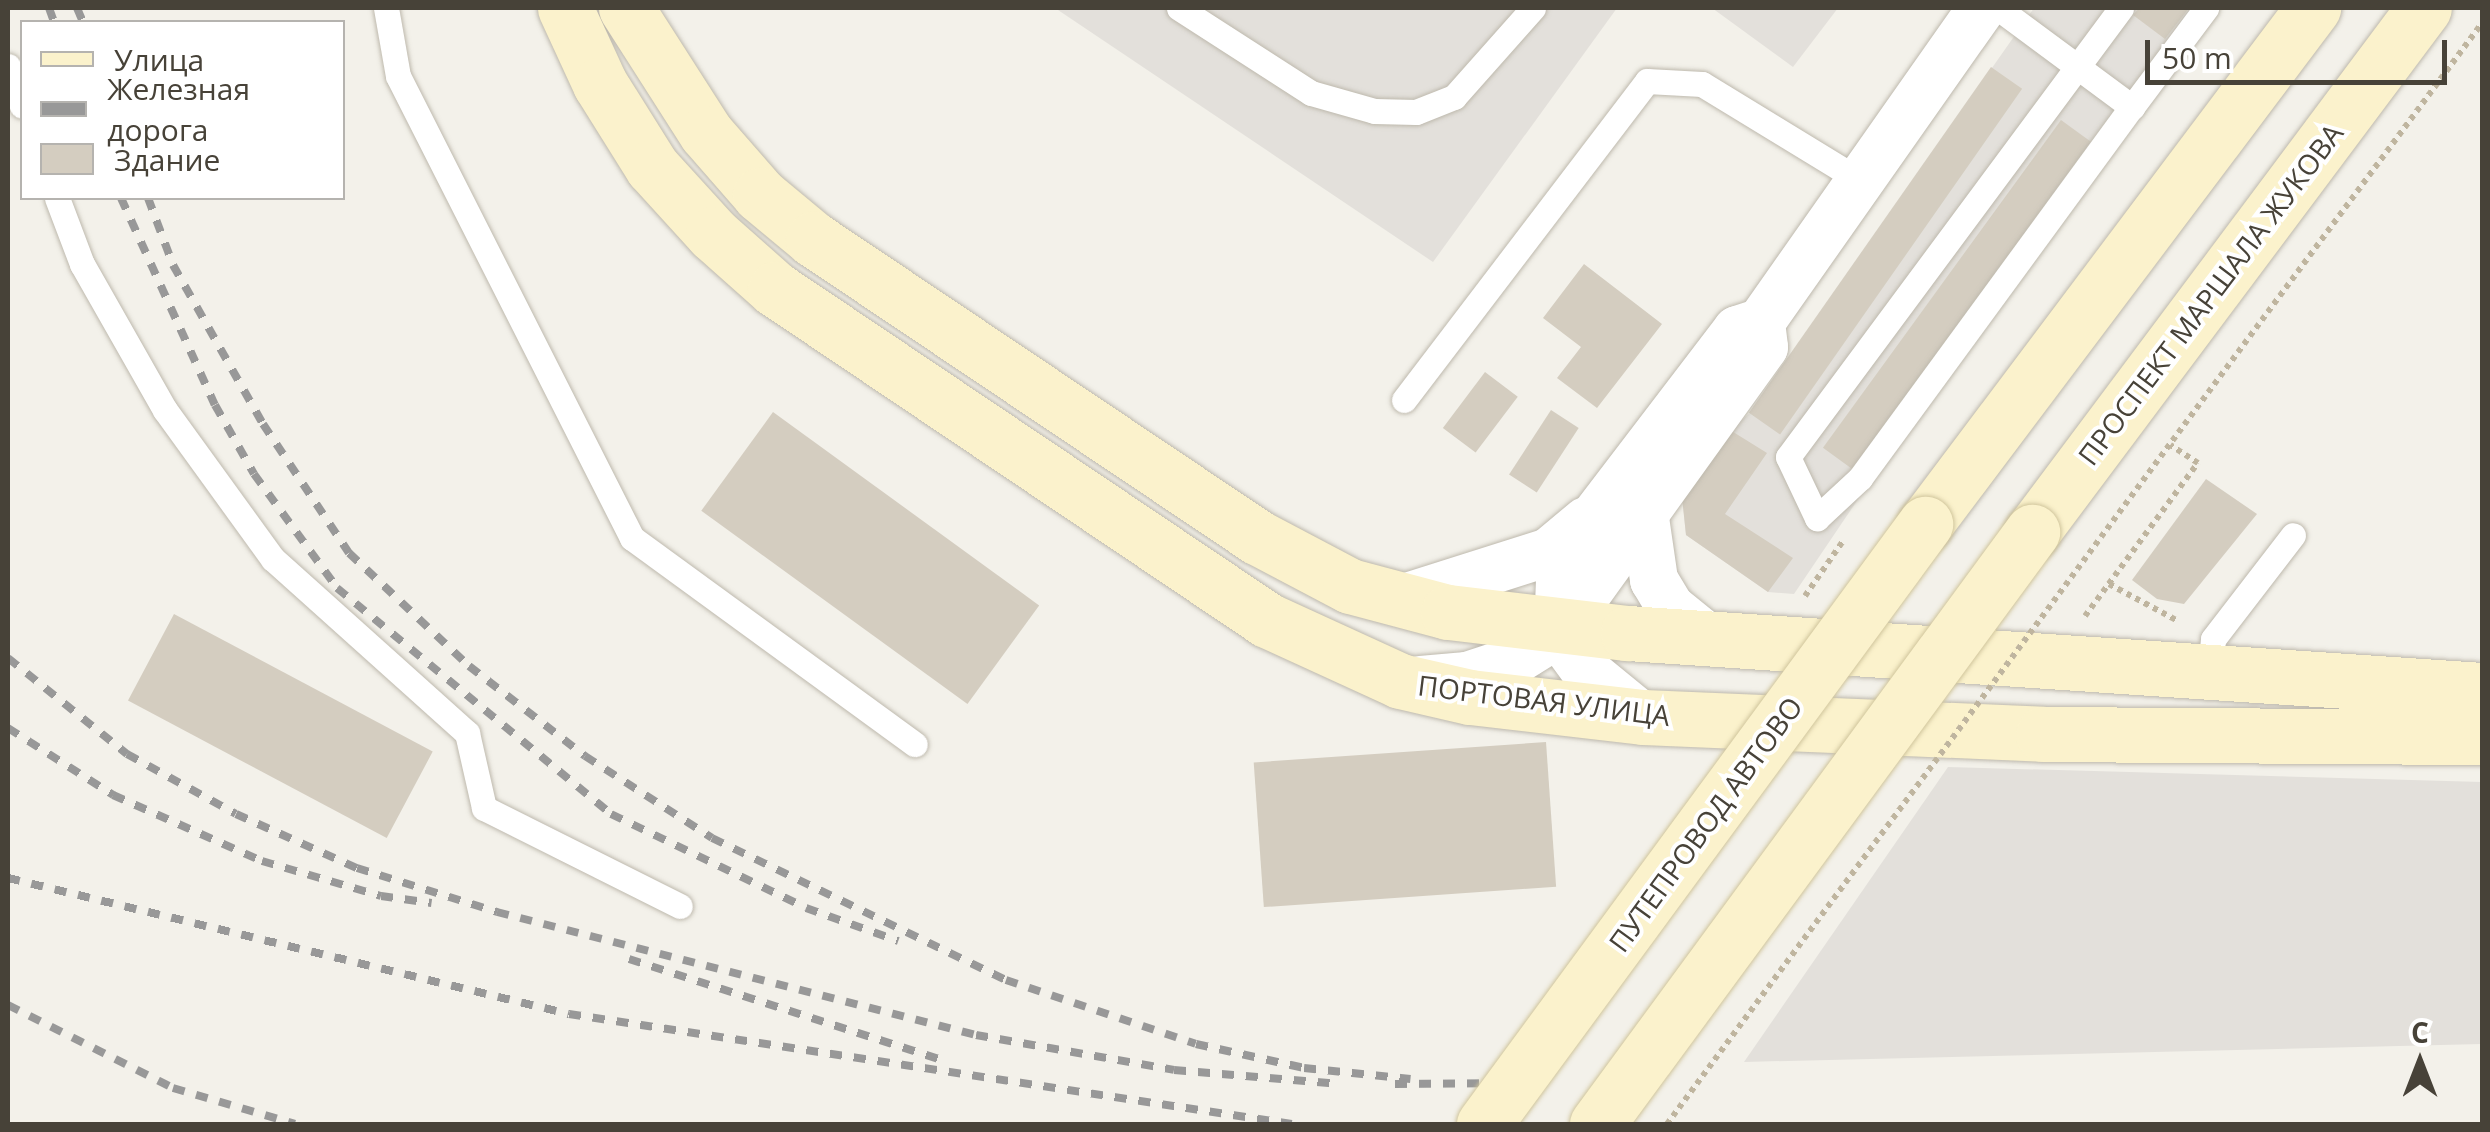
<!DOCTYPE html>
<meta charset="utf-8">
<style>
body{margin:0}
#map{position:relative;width:2490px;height:1132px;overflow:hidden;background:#f3f1ea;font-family:"Open Sans",sans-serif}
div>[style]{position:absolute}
.industrial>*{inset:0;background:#e3e0db}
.building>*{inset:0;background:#d4cdc0;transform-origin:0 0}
.path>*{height:6px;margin-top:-3px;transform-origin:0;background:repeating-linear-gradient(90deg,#bfb59f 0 5px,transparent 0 10px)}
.roads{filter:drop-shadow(0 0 2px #beb9ad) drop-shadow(0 0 2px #beb9ad)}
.lane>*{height:25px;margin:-12.5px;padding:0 12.5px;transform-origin:12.5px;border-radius:12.5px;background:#fff}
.street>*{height:48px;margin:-24px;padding:0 24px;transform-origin:24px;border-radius:24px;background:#fff}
.secondary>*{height:55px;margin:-27.5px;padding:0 27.5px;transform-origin:27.5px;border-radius:27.5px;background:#fbf2cc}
.rail>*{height:8px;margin-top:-4px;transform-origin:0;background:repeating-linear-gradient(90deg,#989898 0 12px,transparent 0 24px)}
.path-bridge>*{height:6px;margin-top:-3px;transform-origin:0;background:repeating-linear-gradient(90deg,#bfb59f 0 5px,transparent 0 10px)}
.bridges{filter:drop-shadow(0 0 2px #d0c59c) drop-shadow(0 0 2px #d0c59c)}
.secondary-bridge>*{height:55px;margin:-27.5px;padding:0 27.5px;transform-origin:27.5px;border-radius:27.5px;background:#fbf2cc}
span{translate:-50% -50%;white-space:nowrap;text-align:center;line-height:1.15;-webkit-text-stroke:8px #fff;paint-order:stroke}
.street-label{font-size:28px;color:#474238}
.frame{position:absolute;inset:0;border:10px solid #474238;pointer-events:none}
.legend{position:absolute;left:20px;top:20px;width:325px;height:180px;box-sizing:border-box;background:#fff;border:2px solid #b5b3af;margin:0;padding:12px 18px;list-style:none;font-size:30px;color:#474238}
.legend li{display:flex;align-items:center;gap:20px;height:50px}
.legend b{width:50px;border:2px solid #b5b3af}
.north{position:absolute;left:2370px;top:1012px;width:100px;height:100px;-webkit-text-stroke:8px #fff;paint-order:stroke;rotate:0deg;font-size:28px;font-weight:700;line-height:40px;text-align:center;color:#474238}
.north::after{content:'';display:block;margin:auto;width:35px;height:45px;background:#474238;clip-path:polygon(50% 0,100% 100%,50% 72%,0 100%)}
.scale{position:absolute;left:2145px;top:40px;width:302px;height:45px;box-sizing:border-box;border:5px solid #474238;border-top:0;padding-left:12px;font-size:30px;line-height:35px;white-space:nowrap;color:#474238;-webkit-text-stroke:8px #fff;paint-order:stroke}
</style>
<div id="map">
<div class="industrial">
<div style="clip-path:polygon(1055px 8px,1617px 8px,1433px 262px)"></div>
<div style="clip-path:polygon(1712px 8px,1838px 8px,1793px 67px)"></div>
<div style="clip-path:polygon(2034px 8px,2219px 8px,1923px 403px,1794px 594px,1768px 592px,1686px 535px,1682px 497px,1730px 430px,1750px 413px)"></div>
<div style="clip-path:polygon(1948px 767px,2482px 782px,2482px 1044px,1744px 1062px)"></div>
</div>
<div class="building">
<div style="clip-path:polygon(2139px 8px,2189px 8px,2165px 39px,2133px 15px)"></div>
<div style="left:1991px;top:67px;width:38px;height:422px;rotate:35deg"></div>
<div style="left:2061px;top:120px;width:37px;height:405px;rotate:36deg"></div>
<div style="clip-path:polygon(1584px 264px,1662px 324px,1597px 408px,1557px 378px,1581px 347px,1543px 318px)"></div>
<div style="left:1485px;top:372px;width:41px;height:70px;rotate:37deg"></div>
<div style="left:1551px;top:410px;width:33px;height:77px;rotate:33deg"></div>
<div style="left:773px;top:412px;width:329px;height:122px;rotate:36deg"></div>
<div style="clip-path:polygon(1730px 430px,1767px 453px,1725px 514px,1793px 558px,1768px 592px,1686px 535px,1682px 497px)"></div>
<div style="clip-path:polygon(2206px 479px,2257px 514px,2184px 604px,2157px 599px,2132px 580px)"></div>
<div style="left:174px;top:614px;width:293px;height:98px;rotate:28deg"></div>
<div style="left:1546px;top:742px;width:145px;height:293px;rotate:86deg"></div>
</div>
<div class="path">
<div style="left:2101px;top:537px;width:640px;rotate:-53.45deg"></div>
<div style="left:2109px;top:584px;width:78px;rotate:28.2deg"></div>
<div style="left:1805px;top:596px;width:67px;rotate:-55.4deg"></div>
<div style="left:2085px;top:616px;width:190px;rotate:-53.6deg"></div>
<div style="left:2198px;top:463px;width:33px;rotate:-147deg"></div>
</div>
<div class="roads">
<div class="lane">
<div style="left:386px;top:8px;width:69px;rotate:80deg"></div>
<div style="left:398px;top:76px;width:518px;rotate:63.14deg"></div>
<div style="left:632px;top:538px;width:350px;rotate:36.1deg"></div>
<div style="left:1179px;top:8px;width:157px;rotate:32.8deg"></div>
<div style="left:1311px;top:93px;width:66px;rotate:15.9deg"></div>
<div style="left:1374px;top:111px;width:42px;rotate:1.4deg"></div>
<div style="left:1416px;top:112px;width:41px;rotate:-21.5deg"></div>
<div style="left:1454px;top:97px;width:119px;rotate:-48.4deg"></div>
<div style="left:1998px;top:8px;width:167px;rotate:36.5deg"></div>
<div style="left:2132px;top:107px;width:124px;rotate:-53.2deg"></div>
<div style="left:2121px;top:8px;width:559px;rotate:126.56deg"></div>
<div style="left:1788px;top:457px;width:68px;rotate:64.6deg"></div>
<div style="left:1817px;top:518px;width:59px;rotate:-42.9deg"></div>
<div style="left:1860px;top:478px;width:460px;rotate:-53.8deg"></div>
<div style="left:8px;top:66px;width:42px;rotate:70.7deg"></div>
<div style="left:57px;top:198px;width:71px;rotate:69.3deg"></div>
<div style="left:82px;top:264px;width:168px;rotate:60.4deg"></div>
<div style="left:165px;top:410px;width:184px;rotate:54.1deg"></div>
<div style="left:273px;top:559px;width:261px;rotate:41.9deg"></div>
<div style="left:467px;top:733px;width:77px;rotate:77.2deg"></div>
<div style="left:484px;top:808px;width:219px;rotate:26.6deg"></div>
<div style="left:1404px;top:400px;width:401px;rotate:-52.7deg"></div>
<div style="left:1647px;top:81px;width:55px;rotate:3.1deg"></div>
<div style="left:1702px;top:84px;width:184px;rotate:31.4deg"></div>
<div style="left:2210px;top:668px;width:29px;rotate:-84deg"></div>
<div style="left:2213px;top:639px;width:131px;rotate:-52.4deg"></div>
</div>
<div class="street">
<div style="left:1645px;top:518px;width:63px;rotate:81.7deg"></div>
<div style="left:1654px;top:580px;width:33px;rotate:59deg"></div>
<div style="left:1671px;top:608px;width:48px;rotate:39deg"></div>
<div style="left:1398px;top:600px;width:158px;rotate:-17.6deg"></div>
<div style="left:1549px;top:552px;width:48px;rotate:-40deg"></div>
<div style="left:1421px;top:680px;width:46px;rotate:-5deg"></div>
<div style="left:1467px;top:676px;width:52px;rotate:-18.1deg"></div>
<div style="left:1516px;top:660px;width:49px;rotate:-31.8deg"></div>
<div style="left:1558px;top:634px;width:353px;rotate:-54.3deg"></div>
<div style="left:1764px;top:347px;width:25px;rotate:-97deg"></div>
<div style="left:1643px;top:717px;width:77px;rotate:-140.8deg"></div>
<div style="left:1583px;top:668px;width:42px;rotate:-126.3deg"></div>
<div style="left:1558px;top:634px;width:54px;rotate:-87.9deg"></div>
<div style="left:1560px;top:580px;width:31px;rotate:-73deg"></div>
<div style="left:1569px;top:550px;width:277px;rotate:-52.6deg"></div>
<div style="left:1737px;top:330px;width:25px;rotate:-18deg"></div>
<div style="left:1761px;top:322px;width:384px;rotate:-54.9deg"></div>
</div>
<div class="secondary">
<div style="left:565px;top:8px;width:84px;rotate:65.3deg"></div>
<div style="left:600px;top:84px;width:98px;rotate:57.9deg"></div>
<div style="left:652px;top:167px;width:91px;rotate:47.7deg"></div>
<div style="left:713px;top:234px;width:83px;rotate:41.6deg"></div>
<div style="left:775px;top:289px;width:593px;rotate:33.93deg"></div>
<div style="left:1267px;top:620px;width:146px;rotate:24.6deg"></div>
<div style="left:1400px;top:681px;width:72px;rotate:12.9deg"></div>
<div style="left:1470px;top:697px;width:174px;rotate:6.6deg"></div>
<div style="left:1643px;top:717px;width:400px;rotate:2.4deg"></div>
<div style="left:2043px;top:734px;width:439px;rotate:0.4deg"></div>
<div style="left:626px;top:8px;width:148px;rotate:57.4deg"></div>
<div style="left:706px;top:133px;width:82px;rotate:48.9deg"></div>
<div style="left:760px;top:195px;width:69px;rotate:39.7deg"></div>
<div style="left:813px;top:239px;width:535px;rotate:33.87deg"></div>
<div style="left:1257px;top:537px;width:105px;rotate:27.8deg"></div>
<div style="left:1350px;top:586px;width:101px;rotate:14.9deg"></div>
<div style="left:1448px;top:612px;width:181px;rotate:6.7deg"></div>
<div style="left:1628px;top:633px;width:856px;rotate:3.82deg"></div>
<div style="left:1925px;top:524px;width:646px;rotate:-53.06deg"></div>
<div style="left:2032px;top:532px;width:654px;rotate:-53.2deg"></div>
</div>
</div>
<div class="rail">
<div style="left:49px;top:8px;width:15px;rotate:70deg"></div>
<div style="left:77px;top:8px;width:15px;rotate:67deg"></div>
<div style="left:121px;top:198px;width:227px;rotate:65.6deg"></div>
<div style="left:215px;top:405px;width:79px;rotate:60.5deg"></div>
<div style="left:254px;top:474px;width:141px;rotate:53.9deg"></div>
<div style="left:337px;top:588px;width:355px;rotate:39.5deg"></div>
<div style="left:611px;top:814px;width:216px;rotate:25.7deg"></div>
<div style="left:806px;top:908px;width:98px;rotate:19.7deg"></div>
<div style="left:148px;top:198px;width:72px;rotate:69.5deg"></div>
<div style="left:173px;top:265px;width:183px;rotate:60.5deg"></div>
<div style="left:263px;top:424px;width:155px;rotate:56.3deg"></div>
<div style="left:349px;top:553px;width:165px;rotate:43.3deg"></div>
<div style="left:469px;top:666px;width:147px;rotate:37.8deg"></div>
<div style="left:585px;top:756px;width:151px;rotate:32.8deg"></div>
<div style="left:712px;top:838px;width:326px;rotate:25.8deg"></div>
<div style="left:1006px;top:980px;width:200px;rotate:18.6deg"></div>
<div style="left:1196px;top:1044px;width:111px;rotate:12.5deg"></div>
<div style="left:1304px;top:1068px;width:107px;rotate:5.9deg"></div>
<div style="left:8px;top:658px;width:153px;rotate:38.9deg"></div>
<div style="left:127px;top:754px;width:124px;rotate:28.8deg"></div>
<div style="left:236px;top:814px;width:133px;rotate:24.1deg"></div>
<div style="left:357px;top:868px;width:147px;rotate:17.4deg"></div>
<div style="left:497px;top:912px;width:495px;rotate:14.4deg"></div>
<div style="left:976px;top:1035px;width:201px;rotate:10deg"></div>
<div style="left:1174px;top:1070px;width:167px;rotate:4.8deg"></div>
<div style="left:8px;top:728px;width:125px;rotate:32.5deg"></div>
<div style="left:113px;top:795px;width:163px;rotate:23.9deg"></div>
<div style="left:262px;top:861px;width:124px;rotate:16.4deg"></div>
<div style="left:381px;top:896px;width:51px;rotate:7.8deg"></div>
<div style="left:8px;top:878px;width:577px;rotate:13.63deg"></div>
<div style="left:569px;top:1014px;width:731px;rotate:8.65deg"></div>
<div style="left:629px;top:959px;width:334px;rotate:17.9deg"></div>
<div style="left:8px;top:1005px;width:185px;rotate:26.7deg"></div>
<div style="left:173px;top:1088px;width:127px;rotate:16.4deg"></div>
<div style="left:1395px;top:1084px;width:140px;rotate:-0.4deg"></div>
</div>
<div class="path-bridge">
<div style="left:1667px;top:1124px;width:730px;rotate:-53.52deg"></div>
</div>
<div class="bridges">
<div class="secondary-bridge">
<div style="left:1484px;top:1124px;width:745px;rotate:-53.68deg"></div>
<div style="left:1597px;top:1124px;width:735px;rotate:-53.69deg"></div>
</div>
</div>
<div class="street-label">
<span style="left:2210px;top:294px;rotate:-53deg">ПРОСПЕКТ МАРШАЛА ЖУКОВА</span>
<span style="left:1544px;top:700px;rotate:7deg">ПОРТОВАЯ УЛИЦА</span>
<span style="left:1705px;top:824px;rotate:-54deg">ПУТЕПРОВОД АВТОВО</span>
</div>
<div class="frame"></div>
<ul class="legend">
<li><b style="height:12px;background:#fbf2cc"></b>Улица</li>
<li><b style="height:12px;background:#989898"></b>Железная дорога</li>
<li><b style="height:28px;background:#d4cdc0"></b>Здание</li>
</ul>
<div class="north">С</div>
<div class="scale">50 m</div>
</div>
